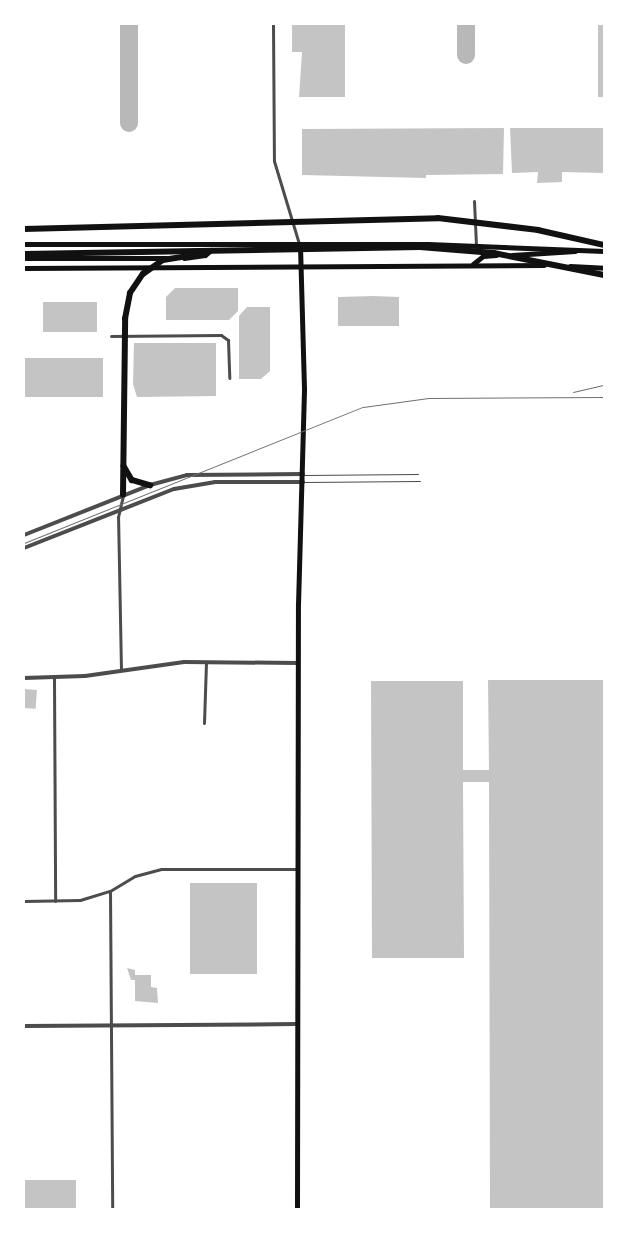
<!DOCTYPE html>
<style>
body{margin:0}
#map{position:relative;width:628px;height:1233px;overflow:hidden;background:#fff;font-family:Lato,sans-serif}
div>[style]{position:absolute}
.taxiway>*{height:18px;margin:-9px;padding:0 9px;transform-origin:9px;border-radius:9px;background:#b8b8b8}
.building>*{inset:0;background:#c4c4c4;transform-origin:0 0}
.service>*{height:1px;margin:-0.5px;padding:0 0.5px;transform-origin:0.5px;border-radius:0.5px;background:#4c4c4c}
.minor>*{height:3px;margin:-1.5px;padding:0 1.5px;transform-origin:1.5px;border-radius:1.5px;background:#4c4c4c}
.tertiary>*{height:4px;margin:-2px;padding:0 2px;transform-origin:2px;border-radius:2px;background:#4c4c4c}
.secondary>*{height:4.5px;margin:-2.25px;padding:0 2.25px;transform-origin:2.25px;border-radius:2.25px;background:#111}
.primary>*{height:5px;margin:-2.5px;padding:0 2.5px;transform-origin:2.5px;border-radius:2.5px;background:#111}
.motorway>*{height:5.5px;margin:-2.75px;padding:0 2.75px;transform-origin:2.75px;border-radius:2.75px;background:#111}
.tram>*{height:1px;margin:-0.5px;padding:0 0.5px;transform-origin:0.5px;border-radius:0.5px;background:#707070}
span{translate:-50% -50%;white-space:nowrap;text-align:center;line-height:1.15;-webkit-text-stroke:4px #fff;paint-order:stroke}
.frame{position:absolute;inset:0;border:25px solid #fff;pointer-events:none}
</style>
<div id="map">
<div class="taxiway">
<div style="left:466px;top:24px;width:31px;rotate:90deg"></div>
<div style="left:129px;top:123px;width:99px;rotate:-90deg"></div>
</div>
<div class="building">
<div style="clip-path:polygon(292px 24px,345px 24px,345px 97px,299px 97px,302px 52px,292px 52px)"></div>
<div style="left:598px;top:24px;width:6px;height:73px"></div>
<div style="clip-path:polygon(504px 128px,503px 174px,426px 175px,426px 178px,302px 175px,302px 129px)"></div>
<div style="clip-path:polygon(510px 128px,604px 128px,604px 173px,562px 172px,562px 182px,537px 183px,538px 172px,512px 173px)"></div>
<div style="clip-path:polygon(175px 288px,238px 288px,238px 311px,229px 320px,166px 320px,166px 297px)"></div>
<div style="clip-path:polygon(373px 296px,399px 297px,399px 326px,338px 326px,338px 297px)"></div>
<div style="left:97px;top:302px;width:30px;height:54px;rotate:90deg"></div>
<div style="clip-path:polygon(247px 307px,270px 307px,270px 371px,261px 379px,239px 379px,239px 316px)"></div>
<div style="clip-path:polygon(134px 343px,216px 343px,216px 396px,137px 397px,133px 384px)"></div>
<div style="left:24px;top:358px;width:79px;height:39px"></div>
<div style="clip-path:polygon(488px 680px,604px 680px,604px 1209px,490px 1209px,489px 782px,463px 782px,464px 958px,372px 958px,371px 681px,463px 681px,463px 770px,489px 770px)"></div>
<div style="left:24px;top:689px;width:13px;height:19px;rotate:4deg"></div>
<div style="left:190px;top:883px;width:67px;height:91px"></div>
<div style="clip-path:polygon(127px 968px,135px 970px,135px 975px,151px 975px,151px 987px,157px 988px,158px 1003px,135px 1001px,135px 980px,131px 980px)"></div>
<div style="left:76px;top:1180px;width:29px;height:52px;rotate:90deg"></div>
</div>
<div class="service">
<div style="left:304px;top:475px;width:114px;rotate:-0.5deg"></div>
<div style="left:304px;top:482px;width:116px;rotate:-0.5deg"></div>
</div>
<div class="minor">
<div style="left:273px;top:24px;width:137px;rotate:89.6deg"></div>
<div style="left:274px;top:161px;width:87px;rotate:73.2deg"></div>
<div style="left:474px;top:201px;width:44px;rotate:87.4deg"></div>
<div style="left:111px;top:336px;width:110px;rotate:-0.5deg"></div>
<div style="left:221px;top:335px;width:9px;rotate:36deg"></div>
<div style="left:228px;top:340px;width:38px;rotate:88deg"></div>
<div style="left:121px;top:670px;width:153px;rotate:-91.1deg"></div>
<div style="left:118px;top:517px;width:22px;rotate:-77deg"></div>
<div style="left:54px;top:678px;width:223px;rotate:89.7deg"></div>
<div style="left:204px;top:723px;width:61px;rotate:-88.1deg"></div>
<div style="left:110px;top:891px;width:318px;rotate:89.6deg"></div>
<div style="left:24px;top:901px;width:56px;rotate:-1deg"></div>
<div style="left:80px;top:900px;width:31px;rotate:-17deg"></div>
<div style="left:110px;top:891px;width:29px;rotate:-31deg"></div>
<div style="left:135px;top:876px;width:27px;rotate:-15deg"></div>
<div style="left:161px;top:869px;width:136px"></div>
</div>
<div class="tertiary">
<div style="left:24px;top:535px;width:136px;rotate:-21.6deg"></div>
<div style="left:150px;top:485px;width:38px;rotate:-15deg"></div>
<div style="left:187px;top:475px;width:116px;rotate:-0.5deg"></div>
<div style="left:24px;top:548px;width:161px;rotate:-21.5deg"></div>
<div style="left:174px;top:489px;width:42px;rotate:-9.7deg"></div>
<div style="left:215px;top:482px;width:88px"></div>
<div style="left:24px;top:678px;width:61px;rotate:-1.9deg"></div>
<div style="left:85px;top:676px;width:100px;rotate:-8deg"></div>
<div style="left:184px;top:662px;width:114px;rotate:0.5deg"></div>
<div style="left:24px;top:1026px;width:271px;rotate:-0.4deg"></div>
</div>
<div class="secondary">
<div style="left:297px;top:1209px;width:604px;rotate:-89.91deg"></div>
<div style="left:298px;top:605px;width:216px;rotate:-88.4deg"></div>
<div style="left:304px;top:389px;width:141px;rotate:-91.6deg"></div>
</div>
<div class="primary">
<div style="left:24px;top:244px;width:404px"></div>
<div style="left:428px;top:244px;width:176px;rotate:2.3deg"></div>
<div style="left:512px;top:255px;width:63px;rotate:-3.6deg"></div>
<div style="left:24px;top:258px;width:142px"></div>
<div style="left:184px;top:258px;width:21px;rotate:-8deg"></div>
<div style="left:205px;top:255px;width:8px;rotate:-40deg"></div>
<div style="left:473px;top:264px;width:13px;rotate:-39deg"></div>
<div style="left:483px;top:256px;width:13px;rotate:-4deg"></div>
<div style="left:570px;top:266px;width:34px;rotate:3deg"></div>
<div style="left:24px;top:268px;width:520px;rotate:-0.33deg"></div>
</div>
<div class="motorway">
<div style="left:24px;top:229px;width:414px;rotate:-1.5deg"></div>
<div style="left:438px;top:218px;width:101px;rotate:6.8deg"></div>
<div style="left:538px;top:230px;width:68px;rotate:12.8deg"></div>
<div style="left:24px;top:254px;width:396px;rotate:-1deg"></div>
<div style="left:420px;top:247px;width:74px;rotate:4.6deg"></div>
<div style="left:494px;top:253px;width:112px;rotate:11.3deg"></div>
<div style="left:124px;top:466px;width:16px;rotate:60deg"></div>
<div style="left:132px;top:480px;width:19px;rotate:16deg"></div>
<div style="left:123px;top:495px;width:176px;rotate:-89.3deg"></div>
<div style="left:125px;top:319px;width:26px;rotate:-79deg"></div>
<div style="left:130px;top:293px;width:23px;rotate:-56deg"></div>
<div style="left:143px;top:274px;width:24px;rotate:-35deg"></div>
<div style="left:163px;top:260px;width:37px;rotate:-9deg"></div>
</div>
<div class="tram">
<div style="left:573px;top:392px;width:32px;rotate:-13deg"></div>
<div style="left:24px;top:543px;width:365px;rotate:-21.9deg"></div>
<div style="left:363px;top:407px;width:66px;rotate:-7.9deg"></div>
<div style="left:428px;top:398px;width:176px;rotate:-0.3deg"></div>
</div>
<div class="frame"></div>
</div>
